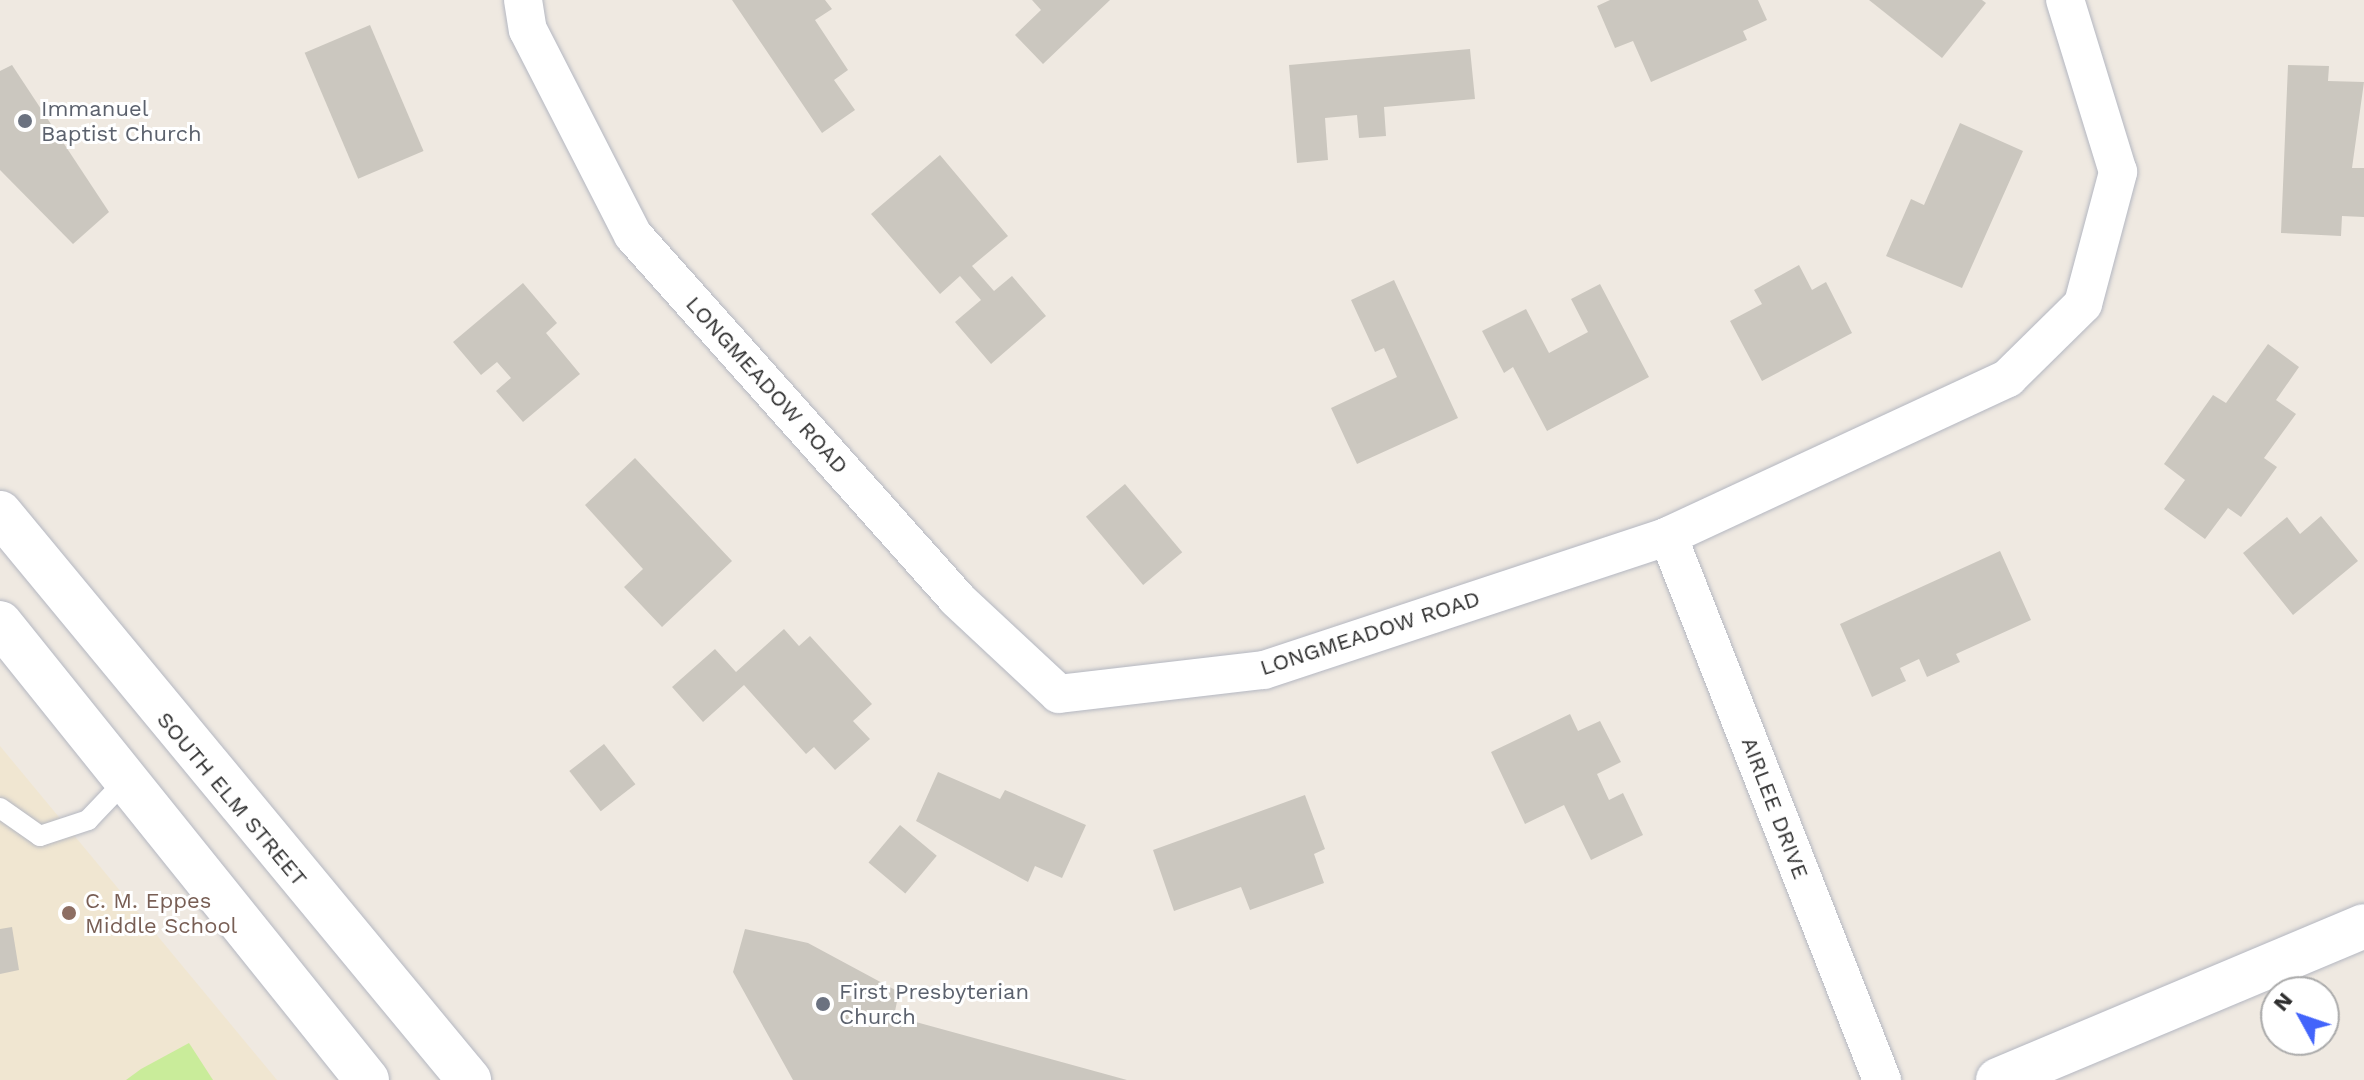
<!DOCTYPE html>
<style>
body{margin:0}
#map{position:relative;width:2364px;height:1080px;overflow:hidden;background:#efe9e1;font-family:"Work Sans",sans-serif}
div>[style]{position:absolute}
.education>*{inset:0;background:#f0e6d1}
.pitch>*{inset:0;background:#c9ec9a}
.building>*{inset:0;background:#cbc7bf;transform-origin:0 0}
.roads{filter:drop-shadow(0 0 2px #b4b7c1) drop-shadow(0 0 2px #b4b7c1)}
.lane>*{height:20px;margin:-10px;padding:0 10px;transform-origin:10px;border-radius:10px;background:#fff}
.street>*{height:38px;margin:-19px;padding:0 19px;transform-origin:19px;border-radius:19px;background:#fff}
.secondary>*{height:44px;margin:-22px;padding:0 22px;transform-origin:22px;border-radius:22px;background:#fff}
.dots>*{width:22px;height:22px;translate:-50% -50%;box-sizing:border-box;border:4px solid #fff;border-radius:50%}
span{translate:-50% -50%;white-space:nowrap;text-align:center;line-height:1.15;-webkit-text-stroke:6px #fff;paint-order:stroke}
.worship-label{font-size:22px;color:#5b616d}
.left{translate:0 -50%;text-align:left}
.street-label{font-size:22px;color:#2e2e2e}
.education-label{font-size:22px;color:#785e54}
.north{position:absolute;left:2260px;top:976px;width:80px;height:80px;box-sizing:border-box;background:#fff;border:2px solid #ababab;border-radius:50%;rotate:310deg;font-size:22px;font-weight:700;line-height:32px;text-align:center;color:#2e2e2e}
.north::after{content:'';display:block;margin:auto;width:28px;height:36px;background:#4264fb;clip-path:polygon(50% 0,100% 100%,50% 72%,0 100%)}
</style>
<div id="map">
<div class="education">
<div style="clip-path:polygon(0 746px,277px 1080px,0 1080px)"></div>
</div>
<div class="pitch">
<div style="clip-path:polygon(189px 1043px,213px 1080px,126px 1080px,141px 1069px)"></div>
</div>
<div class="building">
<div style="clip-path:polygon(732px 0,825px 0,832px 9px,815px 20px,848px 70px,834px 80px,855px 110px,822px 133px)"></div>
<div style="clip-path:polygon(1032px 0,1110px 0,1043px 64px,1015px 35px,1041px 10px)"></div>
<div style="clip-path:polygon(1610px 0,1758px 0,1767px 20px,1743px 31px,1747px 40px,1651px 82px,1633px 41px,1615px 48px,1597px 6px)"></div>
<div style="clip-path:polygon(1869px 0,1982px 0,1986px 3px,1942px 58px)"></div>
<div style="left:370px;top:25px;width:137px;height:71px;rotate:67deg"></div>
<div style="clip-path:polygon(1470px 49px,1475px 99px,1384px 107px,1386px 136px,1359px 138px,1357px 115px,1325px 118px,1328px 160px,1297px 163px,1289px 65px)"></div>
<div style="clip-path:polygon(12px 65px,109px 212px,73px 244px,0 170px,0 71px)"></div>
<div style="clip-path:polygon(2288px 65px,2329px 66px,2328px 81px,2364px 82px,2352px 168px,2364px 168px,2364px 217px,2342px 216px,2341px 236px,2281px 233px)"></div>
<div style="clip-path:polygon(1960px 123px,2023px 151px,1962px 288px,1886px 256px,1911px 199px,1924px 205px)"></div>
<div style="clip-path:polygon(940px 155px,1008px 236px,972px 266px,994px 291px,1012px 276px,1046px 316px,991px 364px,955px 322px,981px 300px,960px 276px,940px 294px,871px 214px)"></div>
<div style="clip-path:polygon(1799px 265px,1812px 290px,1826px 282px,1852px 333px,1762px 381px,1730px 321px,1762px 304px,1754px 290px)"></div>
<div style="clip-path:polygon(1394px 280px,1458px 418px,1357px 464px,1331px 408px,1397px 377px,1384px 348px,1375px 352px,1351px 300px)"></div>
<div style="clip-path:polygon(523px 283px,557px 323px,546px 333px,580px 374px,523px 422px,496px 391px,511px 378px,497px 362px,481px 375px,453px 342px)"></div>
<div style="clip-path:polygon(1600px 284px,1649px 377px,1547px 431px,1513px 367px,1504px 373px,1482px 331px,1526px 309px,1549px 353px,1588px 332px,1571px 299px)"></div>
<div style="clip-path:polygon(2268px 344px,2299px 367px,2276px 400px,2296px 414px,2264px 458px,2277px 467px,2241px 517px,2228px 508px,2205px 539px,2164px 509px,2185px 480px,2164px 464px,2213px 395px,2226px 403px)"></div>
<div style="clip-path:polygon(635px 458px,732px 561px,662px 627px,624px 587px,643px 569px,585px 505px)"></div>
<div style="left:1125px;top:484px;width:89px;height:51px;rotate:50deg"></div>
<div style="clip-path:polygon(2321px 516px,2358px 561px,2293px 615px,2243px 553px,2287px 517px,2300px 534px)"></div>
<div style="clip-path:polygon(2000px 551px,2031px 620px,1956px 654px,1960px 662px,1927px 677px,1919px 659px,1900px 668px,1906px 681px,1872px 697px,1840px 624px)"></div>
<div style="clip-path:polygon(784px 629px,799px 646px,810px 636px,872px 704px,853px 721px,870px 739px,835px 770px,814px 747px,806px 754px,744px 685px,703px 722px,672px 687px,715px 649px,736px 672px)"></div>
<div style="clip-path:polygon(1570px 714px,1578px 731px,1600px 721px,1621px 762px,1597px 774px,1609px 800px,1623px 793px,1643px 835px,1591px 860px,1564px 805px,1525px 824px,1491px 752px)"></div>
<div style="left:604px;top:744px;width:51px;height:44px;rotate:52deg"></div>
<div style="clip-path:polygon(938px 772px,1000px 799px,1005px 790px,1086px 825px,1062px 878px,1035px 866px,1028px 882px,916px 821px)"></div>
<div style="clip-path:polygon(1305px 795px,1325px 849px,1314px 854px,1324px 883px,1250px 910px,1241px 887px,1174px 911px,1153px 850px)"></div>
<div style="left:900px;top:825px;width:48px;height:49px;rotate:40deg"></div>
<div style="clip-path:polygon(12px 927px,19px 970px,0 974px,0 929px)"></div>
<div style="clip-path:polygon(745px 929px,808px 943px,899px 992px,894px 1016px,1127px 1080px,793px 1080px,733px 972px)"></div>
</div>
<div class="roads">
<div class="lane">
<div style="left:0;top:808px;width:49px;rotate:35deg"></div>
<div style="left:40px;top:836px;width:51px;rotate:-18.4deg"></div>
<div style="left:88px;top:820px;width:58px;rotate:-46.4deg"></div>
</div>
<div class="street">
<div style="left:523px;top:0;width:30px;rotate:81deg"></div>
<div style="left:528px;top:30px;width:230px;rotate:62.9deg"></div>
<div style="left:633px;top:235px;width:487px;rotate:48.3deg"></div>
<div style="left:957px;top:599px;width:139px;rotate:43deg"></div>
<div style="left:1059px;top:694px;width:206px;rotate:-6.7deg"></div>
<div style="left:1264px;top:670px;width:426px;rotate:-18.3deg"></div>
<div style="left:1668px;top:536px;width:375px;rotate:-24.9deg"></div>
<div style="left:2008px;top:378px;width:105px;rotate:-44.6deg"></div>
<div style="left:2083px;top:304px;width:137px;rotate:-75.1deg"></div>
<div style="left:2118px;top:172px;width:180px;rotate:-107.1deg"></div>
<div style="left:1668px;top:536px;width:585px;rotate:68.53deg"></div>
</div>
<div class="secondary">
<div style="left:0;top:513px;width:736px;rotate:50.4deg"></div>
<div style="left:0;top:623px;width:586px;rotate:51.23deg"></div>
<div style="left:1998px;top:1080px;width:397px;rotate:-22.8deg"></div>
</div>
</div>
<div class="dots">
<div style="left:25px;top:121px;background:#6b7280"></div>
<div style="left:69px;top:913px;background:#8d6e63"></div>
<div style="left:823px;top:1004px;background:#6b7280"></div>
</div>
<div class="worship-label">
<span class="left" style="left:41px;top:121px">Immanuel<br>Baptist Church</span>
<span class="left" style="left:839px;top:1004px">First Presbyterian<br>Church</span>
</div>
<div class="street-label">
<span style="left:767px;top:385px;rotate:48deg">LONGMEADOW ROAD</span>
<span style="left:1370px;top:633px;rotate:-18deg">LONGMEADOW ROAD</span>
<span style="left:232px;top:799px;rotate:50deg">SOUTH ELM STREET</span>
<span style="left:1775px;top:808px;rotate:69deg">AIRLEE DRIVE</span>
</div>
<div class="education-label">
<span class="left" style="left:85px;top:913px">C. M. Eppes<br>Middle School</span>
</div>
<div class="north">N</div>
</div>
